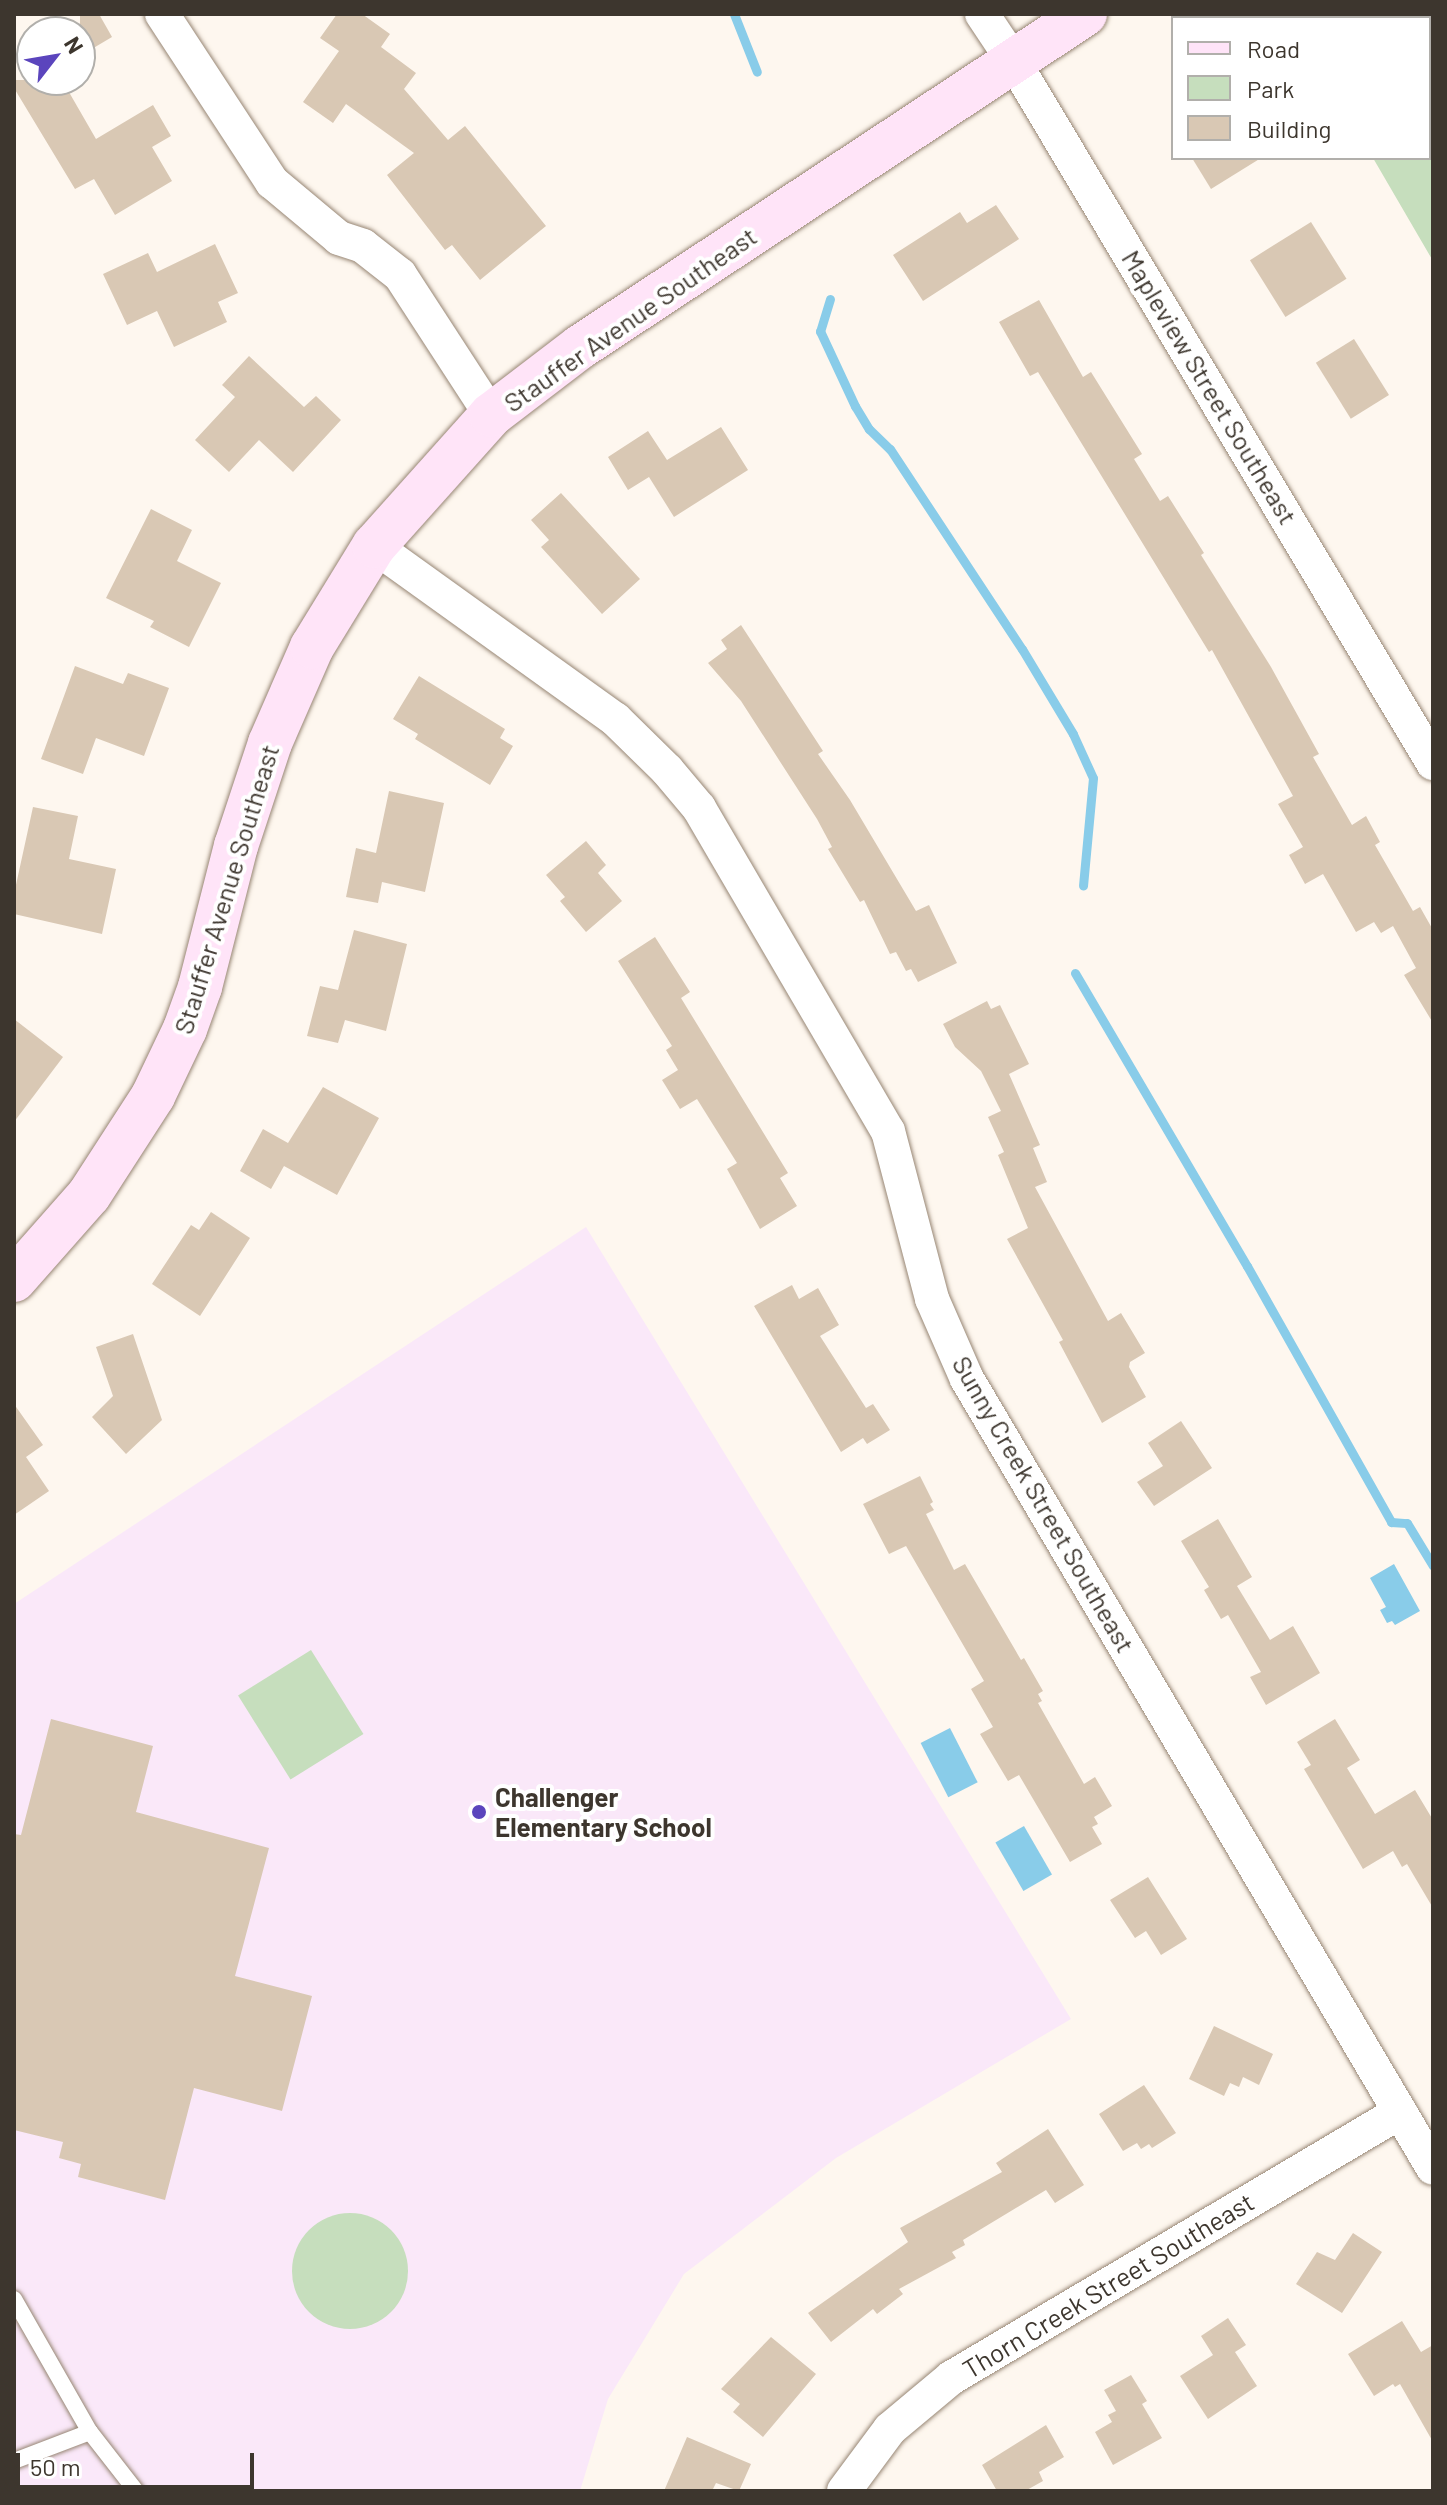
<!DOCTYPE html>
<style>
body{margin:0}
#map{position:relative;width:1447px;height:2505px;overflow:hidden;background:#fef7ef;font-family:Barlow,sans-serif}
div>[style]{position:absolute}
.education>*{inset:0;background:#fae8f9}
.green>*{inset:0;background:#c6debd;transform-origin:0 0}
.round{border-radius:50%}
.water>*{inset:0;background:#89cce9;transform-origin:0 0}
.stream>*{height:9px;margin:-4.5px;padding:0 4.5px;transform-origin:4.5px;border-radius:4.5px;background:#89cce9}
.building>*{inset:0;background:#d9c8b4;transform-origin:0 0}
.roads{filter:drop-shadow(0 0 2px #978674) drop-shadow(0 0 2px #978674)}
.lane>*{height:16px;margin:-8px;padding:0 8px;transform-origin:8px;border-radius:8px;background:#fff}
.street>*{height:34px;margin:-17px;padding:0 17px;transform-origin:17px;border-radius:17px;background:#fff}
.secondary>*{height:44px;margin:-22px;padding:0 22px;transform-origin:22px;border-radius:22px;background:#ffe4f8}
.dots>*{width:22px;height:22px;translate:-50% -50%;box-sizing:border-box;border:4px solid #fff;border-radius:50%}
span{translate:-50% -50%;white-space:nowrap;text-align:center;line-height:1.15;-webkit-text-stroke:8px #fff;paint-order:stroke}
.street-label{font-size:26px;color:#3d362e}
.poi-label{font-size:26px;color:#3d362e;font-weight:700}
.left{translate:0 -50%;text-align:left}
.frame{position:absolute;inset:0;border:16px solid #3d362e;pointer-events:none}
.legend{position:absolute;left:1171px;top:16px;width:260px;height:144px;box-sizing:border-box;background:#fff;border:2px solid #b1afab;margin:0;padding:10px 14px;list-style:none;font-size:24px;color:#3d362e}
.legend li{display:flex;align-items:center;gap:16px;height:40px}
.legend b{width:40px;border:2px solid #b1afab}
.north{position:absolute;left:16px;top:16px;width:80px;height:80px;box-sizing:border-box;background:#fff;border:2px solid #b1afab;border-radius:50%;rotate:59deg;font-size:22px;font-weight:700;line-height:32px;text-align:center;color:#3d362e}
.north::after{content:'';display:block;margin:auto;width:28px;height:36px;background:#5b45bd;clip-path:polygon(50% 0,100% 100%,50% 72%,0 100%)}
.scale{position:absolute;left:16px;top:2453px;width:238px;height:36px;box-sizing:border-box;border:4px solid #3d362e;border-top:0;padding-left:10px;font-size:24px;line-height:28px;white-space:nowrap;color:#3d362e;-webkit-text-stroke:6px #fff;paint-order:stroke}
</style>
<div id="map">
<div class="education">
<div style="clip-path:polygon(586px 1227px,1071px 2019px,836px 2158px,684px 2274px,608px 2399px,580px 2491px,14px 2491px,14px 1604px)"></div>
</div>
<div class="green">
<div style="clip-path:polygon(1433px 78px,1433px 261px,1373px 158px,1429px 158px,1429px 81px)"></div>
<div style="left:311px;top:1650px;width:99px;height:86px;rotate:58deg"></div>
<div class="round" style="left:292px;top:2213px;width:116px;height:116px"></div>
</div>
<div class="water">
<div style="clip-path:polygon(1394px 1564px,1420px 1611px,1395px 1625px,1392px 1621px,1387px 1623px,1380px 1610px,1386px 1607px,1370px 1578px)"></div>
<div style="left:950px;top:1728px;width:61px;height:33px;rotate:63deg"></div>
<div style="left:1024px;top:1826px;width:56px;height:33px;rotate:60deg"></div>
</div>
<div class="stream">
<div style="left:734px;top:14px;width:62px;rotate:68.4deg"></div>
<div style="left:830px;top:299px;width:34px;rotate:107deg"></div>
<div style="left:820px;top:331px;width:83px;rotate:65deg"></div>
<div style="left:855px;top:406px;width:27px;rotate:59deg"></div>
<div style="left:869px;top:429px;width:29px;rotate:44deg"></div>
<div style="left:890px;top:449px;width:240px;rotate:56.6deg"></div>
<div style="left:1022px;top:649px;width:99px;rotate:59deg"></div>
<div style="left:1073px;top:734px;width:48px;rotate:65.6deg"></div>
<div style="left:1093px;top:778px;width:108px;rotate:95.3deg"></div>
<div style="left:1075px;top:973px;width:340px;rotate:59.6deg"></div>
<div style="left:1247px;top:1266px;width:294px;rotate:60.6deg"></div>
<div style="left:1391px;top:1522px;width:16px;rotate:4deg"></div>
<div style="left:1407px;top:1523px;width:50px;rotate:58.8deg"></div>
</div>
<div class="building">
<div style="clip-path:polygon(80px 14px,99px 14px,112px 37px,80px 56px)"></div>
<div style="clip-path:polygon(337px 14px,362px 14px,390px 34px,381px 47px,416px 73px,404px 89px,448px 140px,465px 126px,546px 226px,480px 280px,452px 245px,445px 250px,387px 175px,414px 153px,346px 104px,333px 123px,303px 102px,339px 51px,320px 38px)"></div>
<div style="clip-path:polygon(14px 80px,62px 80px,96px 139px,153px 105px,171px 136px,152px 147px,172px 181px,115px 215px,94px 179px,75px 189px,14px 88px)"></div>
<div style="clip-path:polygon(1192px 158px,1261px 158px,1211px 189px)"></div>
<div style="clip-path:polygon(996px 205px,1019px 239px,923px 301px,893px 255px,960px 212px,967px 223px)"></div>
<div style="left:1311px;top:222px;width:67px;height:72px;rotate:58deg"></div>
<div style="clip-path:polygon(215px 244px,238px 293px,218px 302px,227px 322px,174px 347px,157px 311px,127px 325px,103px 274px,148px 253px,157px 272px)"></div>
<div style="clip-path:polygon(1039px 300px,1083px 377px,1091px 372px,1142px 454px,1134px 459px,1160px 501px,1168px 496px,1204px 553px,1201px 555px,1271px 667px,1319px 754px,1313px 757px,1352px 825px,1366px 816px,1380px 842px,1375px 845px,1413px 911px,1420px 907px,1433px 930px,1433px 1023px,1404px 975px,1416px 968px,1393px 926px,1381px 933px,1374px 922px,1356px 932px,1323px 874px,1305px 884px,1289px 855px,1303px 847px,1278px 804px,1293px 796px,1212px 650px,1209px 652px,1038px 372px,1030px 376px,999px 322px)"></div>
<div style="left:1354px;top:339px;width:66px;height:45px;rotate:58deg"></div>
<div style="clip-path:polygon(249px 356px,304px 407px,316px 396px,341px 420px,293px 472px,259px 440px,229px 472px,195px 440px,235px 397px,222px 385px)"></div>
<div style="clip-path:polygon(721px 427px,748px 470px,674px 517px,649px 477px,628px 490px,608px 457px,648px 431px,667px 460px)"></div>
<div style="clip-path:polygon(561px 493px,640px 579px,602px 614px,541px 547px,549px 540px,531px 520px)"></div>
<div style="clip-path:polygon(151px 509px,192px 530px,177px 561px,221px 583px,189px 647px,150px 627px,154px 621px,106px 598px)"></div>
<div style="clip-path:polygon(741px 625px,823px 751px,818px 754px,850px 800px,916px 911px,929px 905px,957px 963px,918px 982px,911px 969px,906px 971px,896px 952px,890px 954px,864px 900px,860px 902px,828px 849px,832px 847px,817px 819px,741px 701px,708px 663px,727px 649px,721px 640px)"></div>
<div style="clip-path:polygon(75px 666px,123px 684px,128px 673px,169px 688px,144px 756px,96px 738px,83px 774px,41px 759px)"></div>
<div style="clip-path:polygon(419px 676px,505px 729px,500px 738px,513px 746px,490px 785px,415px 739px,418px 734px,393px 719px)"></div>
<div style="clip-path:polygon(389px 791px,444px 803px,425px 892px,382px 882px,378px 903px,346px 897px,356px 848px,376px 853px)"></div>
<div style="clip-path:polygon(33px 807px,78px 816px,69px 859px,116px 869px,102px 934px,14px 914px,14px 894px)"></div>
<div style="clip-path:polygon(586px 841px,606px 865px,598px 873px,622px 901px,586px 932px,560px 901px,565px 897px,546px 875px)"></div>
<div style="clip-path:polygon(354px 930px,407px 944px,386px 1031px,345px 1020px,338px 1043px,307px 1036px,320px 986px,338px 990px)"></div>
<div style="clip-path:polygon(655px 937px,690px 992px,681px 998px,788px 1173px,780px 1178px,797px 1206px,760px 1229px,727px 1169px,737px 1163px,697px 1099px,680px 1109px,662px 1080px,678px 1070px,666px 1050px,672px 1046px,618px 961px)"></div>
<div style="clip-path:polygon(987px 1001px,991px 1009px,1000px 1005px,1029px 1064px,1009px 1074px,1040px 1145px,1033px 1148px,1047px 1182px,1035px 1187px,1108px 1321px,1121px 1313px,1145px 1353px,1130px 1362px,1129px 1367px,1146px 1397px,1102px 1423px,1059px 1342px,1063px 1340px,1007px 1239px,1028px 1228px,998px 1155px,1004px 1152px,988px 1117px,1001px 1111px,981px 1071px,955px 1047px,943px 1024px)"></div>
<div style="clip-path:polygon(14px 1019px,63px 1057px,14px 1122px)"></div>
<div style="clip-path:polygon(323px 1087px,379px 1118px,337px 1195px,284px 1166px,271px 1189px,240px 1171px,263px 1129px,288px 1143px)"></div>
<div style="clip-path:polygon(211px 1212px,250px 1238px,200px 1316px,152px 1284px,191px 1225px,199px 1230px)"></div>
<div style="clip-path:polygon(792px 1285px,799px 1299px,818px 1288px,839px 1325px,820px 1336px,866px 1408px,873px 1404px,890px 1430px,867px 1444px,863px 1438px,841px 1452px,754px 1306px)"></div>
<div style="clip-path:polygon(133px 1334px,162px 1420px,126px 1454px,92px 1417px,113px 1396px,96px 1347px)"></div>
<div style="clip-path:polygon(14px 1404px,43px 1445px,26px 1457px,49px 1491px,14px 1515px)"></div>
<div style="clip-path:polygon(1181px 1421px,1212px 1468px,1154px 1506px,1137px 1482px,1163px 1466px,1148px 1443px)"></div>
<div style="clip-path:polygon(920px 1476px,933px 1502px,930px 1504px,934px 1510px,926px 1514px,954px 1570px,965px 1564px,1021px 1660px,1024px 1658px,1043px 1691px,1038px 1694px,1042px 1701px,1038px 1703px,1084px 1784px,1095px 1777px,1112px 1806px,1094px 1817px,1098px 1824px,1092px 1827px,1102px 1844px,1070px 1862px,1019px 1775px,1008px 1781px,980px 1734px,993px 1727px,971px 1689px,984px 1681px,906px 1546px,889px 1554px,863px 1504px)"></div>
<div style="clip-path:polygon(1218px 1519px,1252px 1577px,1237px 1586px,1270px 1640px,1293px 1626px,1320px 1673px,1266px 1705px,1250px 1677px,1261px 1672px,1228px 1615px,1221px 1619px,1204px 1590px,1209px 1587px,1181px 1541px)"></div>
<div style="clip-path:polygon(51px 1719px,153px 1746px,136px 1812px,269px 1848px,235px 1976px,312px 1996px,282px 2111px,194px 2088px,165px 2200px,78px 2177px,81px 2164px,59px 2158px,63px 2142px,14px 2130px,14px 1834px,21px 1835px)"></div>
<div style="clip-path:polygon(1335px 1719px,1360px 1760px,1347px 1768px,1375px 1814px,1415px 1790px,1433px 1820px,1433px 1908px,1407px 1864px,1402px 1867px,1393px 1851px,1363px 1869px,1304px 1769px,1311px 1765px,1297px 1742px)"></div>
<div style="clip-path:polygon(1148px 1877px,1187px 1939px,1161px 1955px,1146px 1931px,1135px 1938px,1110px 1900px)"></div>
<div style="clip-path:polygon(1214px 2026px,1273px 2054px,1259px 2085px,1243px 2077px,1239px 2087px,1230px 2083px,1224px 2096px,1189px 2079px)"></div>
<div style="clip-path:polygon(1144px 2085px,1176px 2133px,1152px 2148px,1149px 2144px,1141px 2149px,1137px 2143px,1123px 2151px,1099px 2114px)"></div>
<div style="clip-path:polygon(1048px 2129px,1084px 2185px,1055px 2203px,1046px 2190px,963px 2240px,965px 2245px,952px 2252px,956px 2258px,899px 2289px,903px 2294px,877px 2314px,873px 2309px,831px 2342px,808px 2313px,908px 2242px,900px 2228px,1002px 2172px,996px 2163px)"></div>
<div style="clip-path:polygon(1353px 2233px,1382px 2252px,1342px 2313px,1296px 2284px,1317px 2252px,1335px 2260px)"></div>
<div style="clip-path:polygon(1228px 2318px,1246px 2345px,1235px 2352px,1257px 2386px,1208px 2419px,1180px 2376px,1213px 2355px,1201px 2336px)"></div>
<div style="clip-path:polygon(1402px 2321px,1421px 2352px,1433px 2345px,1433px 2442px,1400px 2384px,1395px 2387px,1393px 2384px,1374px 2396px,1348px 2354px)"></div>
<div style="clip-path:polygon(771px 2337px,816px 2374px,763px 2437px,733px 2412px,740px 2404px,721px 2389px)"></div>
<div style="clip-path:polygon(1131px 2375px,1147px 2401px,1142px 2404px,1162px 2438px,1113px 2465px,1095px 2432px,1112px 2422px,1108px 2415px,1116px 2411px,1104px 2390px)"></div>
<div style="clip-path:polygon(1046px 2425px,1064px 2457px,1039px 2472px,1043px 2481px,1025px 2491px,997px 2491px,982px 2465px)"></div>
<div style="clip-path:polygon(687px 2437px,751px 2464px,739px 2491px,716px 2483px,712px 2491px,664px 2491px)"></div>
</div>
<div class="roads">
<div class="lane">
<div style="left:14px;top:2299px;width:153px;rotate:60.3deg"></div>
<div style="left:90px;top:2432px;width:81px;rotate:159.1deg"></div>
<div style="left:90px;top:2432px;width:75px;rotate:52.1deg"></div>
</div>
<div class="street">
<div style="left:162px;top:14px;width:201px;rotate:56.8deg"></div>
<div style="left:272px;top:182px;width:87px;rotate:39.9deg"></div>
<div style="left:339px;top:238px;width:25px;rotate:18deg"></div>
<div style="left:363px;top:246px;width:47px;rotate:38.1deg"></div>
<div style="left:400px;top:275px;width:167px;rotate:57deg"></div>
<div style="left:982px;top:14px;width:58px;rotate:56.3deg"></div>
<div style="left:1014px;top:62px;width:817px;rotate:59.13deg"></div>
<div style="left:374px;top:546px;width:297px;rotate:35.7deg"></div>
<div style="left:615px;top:719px;width:73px;rotate:44.4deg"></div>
<div style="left:667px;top:770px;width:50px;rotate:49.9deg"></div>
<div style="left:699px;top:808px;width:374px;rotate:59.7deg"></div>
<div style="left:888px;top:1131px;width:174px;rotate:75.3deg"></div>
<div style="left:932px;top:1299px;width:87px;rotate:66.4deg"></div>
<div style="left:967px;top:1379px;width:916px;rotate:59.43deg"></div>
<div style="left:844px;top:2491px;width:77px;rotate:-53.4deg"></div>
<div style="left:890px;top:2429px;width:80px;rotate:-39.9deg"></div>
<div style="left:951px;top:2378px;width:522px;rotate:-30.64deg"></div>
</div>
<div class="secondary">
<div style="left:14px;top:1280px;width:113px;rotate:-48.6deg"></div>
<div style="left:89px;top:1195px;width:118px;rotate:-57.1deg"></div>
<div style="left:153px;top:1096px;width:74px;rotate:-64.5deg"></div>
<div style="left:185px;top:1029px;width:45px;rotate:-70.3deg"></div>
<div style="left:200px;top:987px;width:146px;rotate:-75.7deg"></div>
<div style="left:236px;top:846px;width:108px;rotate:-71.7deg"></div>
<div style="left:270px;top:743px;width:105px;rotate:-66.4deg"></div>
<div style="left:312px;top:647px;width:119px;rotate:-58.5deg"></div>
<div style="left:374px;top:546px;width:176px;rotate:-48.2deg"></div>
<div style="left:491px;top:415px;width:112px;rotate:-37.4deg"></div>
<div style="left:580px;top:347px;width:605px;rotate:-33.4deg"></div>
</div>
</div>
<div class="dots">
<div style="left:479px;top:1812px;background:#5b45bd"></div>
</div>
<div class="street-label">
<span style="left:630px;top:319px;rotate:-35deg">Stauffer Avenue Southeast</span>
<span style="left:1210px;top:387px;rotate:59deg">Mapleview Street Southeast</span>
<span style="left:226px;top:889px;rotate:-73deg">Stauffer Avenue Southeast</span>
<span style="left:1044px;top:1504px;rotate:60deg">Sunny Creek Street Southeast</span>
<span style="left:1108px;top:2285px;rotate:-31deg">Thorn Creek Street Southeast</span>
</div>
<div class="poi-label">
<span class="left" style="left:495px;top:1812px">Challenger<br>Elementary School</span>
</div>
<div class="frame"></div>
<ul class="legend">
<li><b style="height:10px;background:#ffe4f8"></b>Road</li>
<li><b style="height:22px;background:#c6debd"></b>Park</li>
<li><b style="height:22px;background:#d9c8b4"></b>Building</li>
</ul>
<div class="north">N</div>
<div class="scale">50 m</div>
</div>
